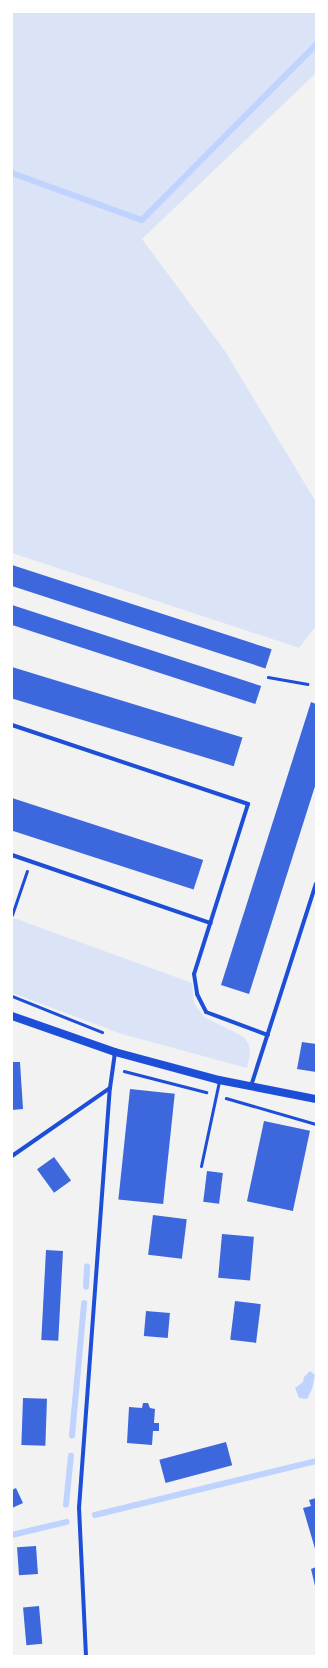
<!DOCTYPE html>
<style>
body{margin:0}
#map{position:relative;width:328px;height:1668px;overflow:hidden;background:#f2f2f2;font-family:"Alegreya Sans",sans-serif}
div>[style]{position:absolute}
.green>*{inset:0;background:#dbe4f7}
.water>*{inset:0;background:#bfd3fe}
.stream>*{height:5.5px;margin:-2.75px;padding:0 2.75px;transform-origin:2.75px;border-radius:2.75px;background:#bfd3fe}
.building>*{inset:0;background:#3d67dc;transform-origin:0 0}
.path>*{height:2.5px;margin:-1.25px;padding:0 1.25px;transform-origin:1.25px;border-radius:1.25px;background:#1d4ed8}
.service>*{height:3px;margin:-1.5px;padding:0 1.5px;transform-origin:1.5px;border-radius:1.5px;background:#1d4ed8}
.minor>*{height:4px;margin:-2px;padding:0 2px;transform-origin:2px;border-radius:2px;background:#1d4ed8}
.secondary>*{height:8px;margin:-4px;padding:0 4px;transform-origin:4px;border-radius:4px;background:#1d4ed8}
span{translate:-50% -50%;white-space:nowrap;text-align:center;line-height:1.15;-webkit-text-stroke:4px #fff;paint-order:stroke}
.frame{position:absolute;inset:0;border:13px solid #fff;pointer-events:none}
</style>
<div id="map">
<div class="green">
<div style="clip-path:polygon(12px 12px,316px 12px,316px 73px,142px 239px,225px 351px,316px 502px,316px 626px,299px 648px,12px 553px)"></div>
<div style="clip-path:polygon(14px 918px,192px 983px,194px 1003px,204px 1017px,244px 1037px,249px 1045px,250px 1055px,247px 1068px,122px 1034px,12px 993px,12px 922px)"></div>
</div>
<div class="water">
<div style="clip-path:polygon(310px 1371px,315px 1375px,312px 1389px,307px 1399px,299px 1398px,295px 1388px,303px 1382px,304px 1377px)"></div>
</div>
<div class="stream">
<div style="left:12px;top:173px;width:138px;rotate:19.9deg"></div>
<div style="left:142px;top:220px;width:247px;rotate:-45.2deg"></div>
<div style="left:86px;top:1287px;width:20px;rotate:-87deg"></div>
<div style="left:72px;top:1436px;width:133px;rotate:-84.8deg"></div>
<div style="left:66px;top:1505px;width:49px;rotate:-84.2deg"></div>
<div style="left:95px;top:1515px;width:228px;rotate:-13.7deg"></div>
<div style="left:12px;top:1535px;width:56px;rotate:-13.5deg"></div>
</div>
<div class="building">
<div style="left:12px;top:565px;width:273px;height:20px;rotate:18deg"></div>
<div style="left:12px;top:605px;width:262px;height:19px;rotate:18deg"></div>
<div style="left:12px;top:667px;width:241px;height:30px;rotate:17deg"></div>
<div style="clip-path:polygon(311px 702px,316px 704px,316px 783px,249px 994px,221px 985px)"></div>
<div style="left:12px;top:798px;width:201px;height:31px;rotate:18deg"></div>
<div style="clip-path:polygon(302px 1042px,316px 1044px,316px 1072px,297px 1069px)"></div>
<div style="clip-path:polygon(12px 1062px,20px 1062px,23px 1109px,12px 1110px)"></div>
<div style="left:130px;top:1089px;width:45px;height:111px;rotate:6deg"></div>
<div style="left:264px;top:1121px;width:47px;height:82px;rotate:12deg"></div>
<div style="left:54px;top:1157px;width:29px;height:21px;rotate:54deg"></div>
<div style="left:207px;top:1171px;width:16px;height:31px;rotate:7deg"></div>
<div style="left:153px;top:1215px;width:34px;height:40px;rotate:7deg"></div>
<div style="left:222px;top:1234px;width:32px;height:44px;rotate:5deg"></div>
<div style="left:46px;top:1250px;width:17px;height:90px;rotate:3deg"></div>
<div style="left:235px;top:1301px;width:26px;height:39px;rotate:7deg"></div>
<div style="left:146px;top:1311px;width:24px;height:25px;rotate:5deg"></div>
<div style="left:23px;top:1398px;width:24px;height:47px;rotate:2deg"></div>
<div style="clip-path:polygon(143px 1403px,148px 1403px,150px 1408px,155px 1409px,154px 1423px,159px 1423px,159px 1431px,153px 1431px,152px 1445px,127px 1443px,129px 1407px,142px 1408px)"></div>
<div style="left:226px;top:1442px;width:24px;height:69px;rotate:75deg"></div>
<div style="clip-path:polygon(16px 1488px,23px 1503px,12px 1508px,12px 1490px)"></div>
<div style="clip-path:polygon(316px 1498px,316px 1552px,303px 1508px,311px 1506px,309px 1500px)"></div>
<div style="left:36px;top:1546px;width:28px;height:19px;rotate:86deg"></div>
<div style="clip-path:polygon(316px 1567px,316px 1586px,315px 1586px,311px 1569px)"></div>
<div style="left:39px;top:1606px;width:38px;height:16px;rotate:85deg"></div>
</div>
<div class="path">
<div style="left:268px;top:677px;width:40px;rotate:10deg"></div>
<div style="left:12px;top:915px;width:46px;rotate:-71.2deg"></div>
<div style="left:12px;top:996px;width:97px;rotate:21.8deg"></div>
<div style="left:124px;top:1071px;width:85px;rotate:14.4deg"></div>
<div style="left:226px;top:1098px;width:94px;rotate:16.1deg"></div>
</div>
<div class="service">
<div style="left:201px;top:1166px;width:87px;rotate:-78deg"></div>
</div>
<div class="minor">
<div style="left:12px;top:725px;width:249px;rotate:18.5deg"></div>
<div style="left:248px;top:804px;width:178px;rotate:107.6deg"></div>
<div style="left:194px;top:974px;width:20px;rotate:81deg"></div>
<div style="left:197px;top:994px;width:20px;rotate:63deg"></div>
<div style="left:206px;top:1012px;width:66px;rotate:20.4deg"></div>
<div style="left:12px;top:855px;width:210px;rotate:18.9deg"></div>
<div style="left:251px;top:1086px;width:212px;rotate:-72.2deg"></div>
<div style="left:12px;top:1156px;width:119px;rotate:-34.8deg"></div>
<div style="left:86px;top:1656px;width:148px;rotate:-92.7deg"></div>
<div style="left:79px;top:1508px;width:421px;rotate:-85.8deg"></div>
<div style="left:110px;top:1088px;width:36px;rotate:-82deg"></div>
</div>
<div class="secondary">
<div style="left:12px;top:1016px;width:109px;rotate:19.3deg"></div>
<div style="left:115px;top:1052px;width:108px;rotate:15.1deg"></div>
<div style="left:219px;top:1080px;width:99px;rotate:11.1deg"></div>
</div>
<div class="frame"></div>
</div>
